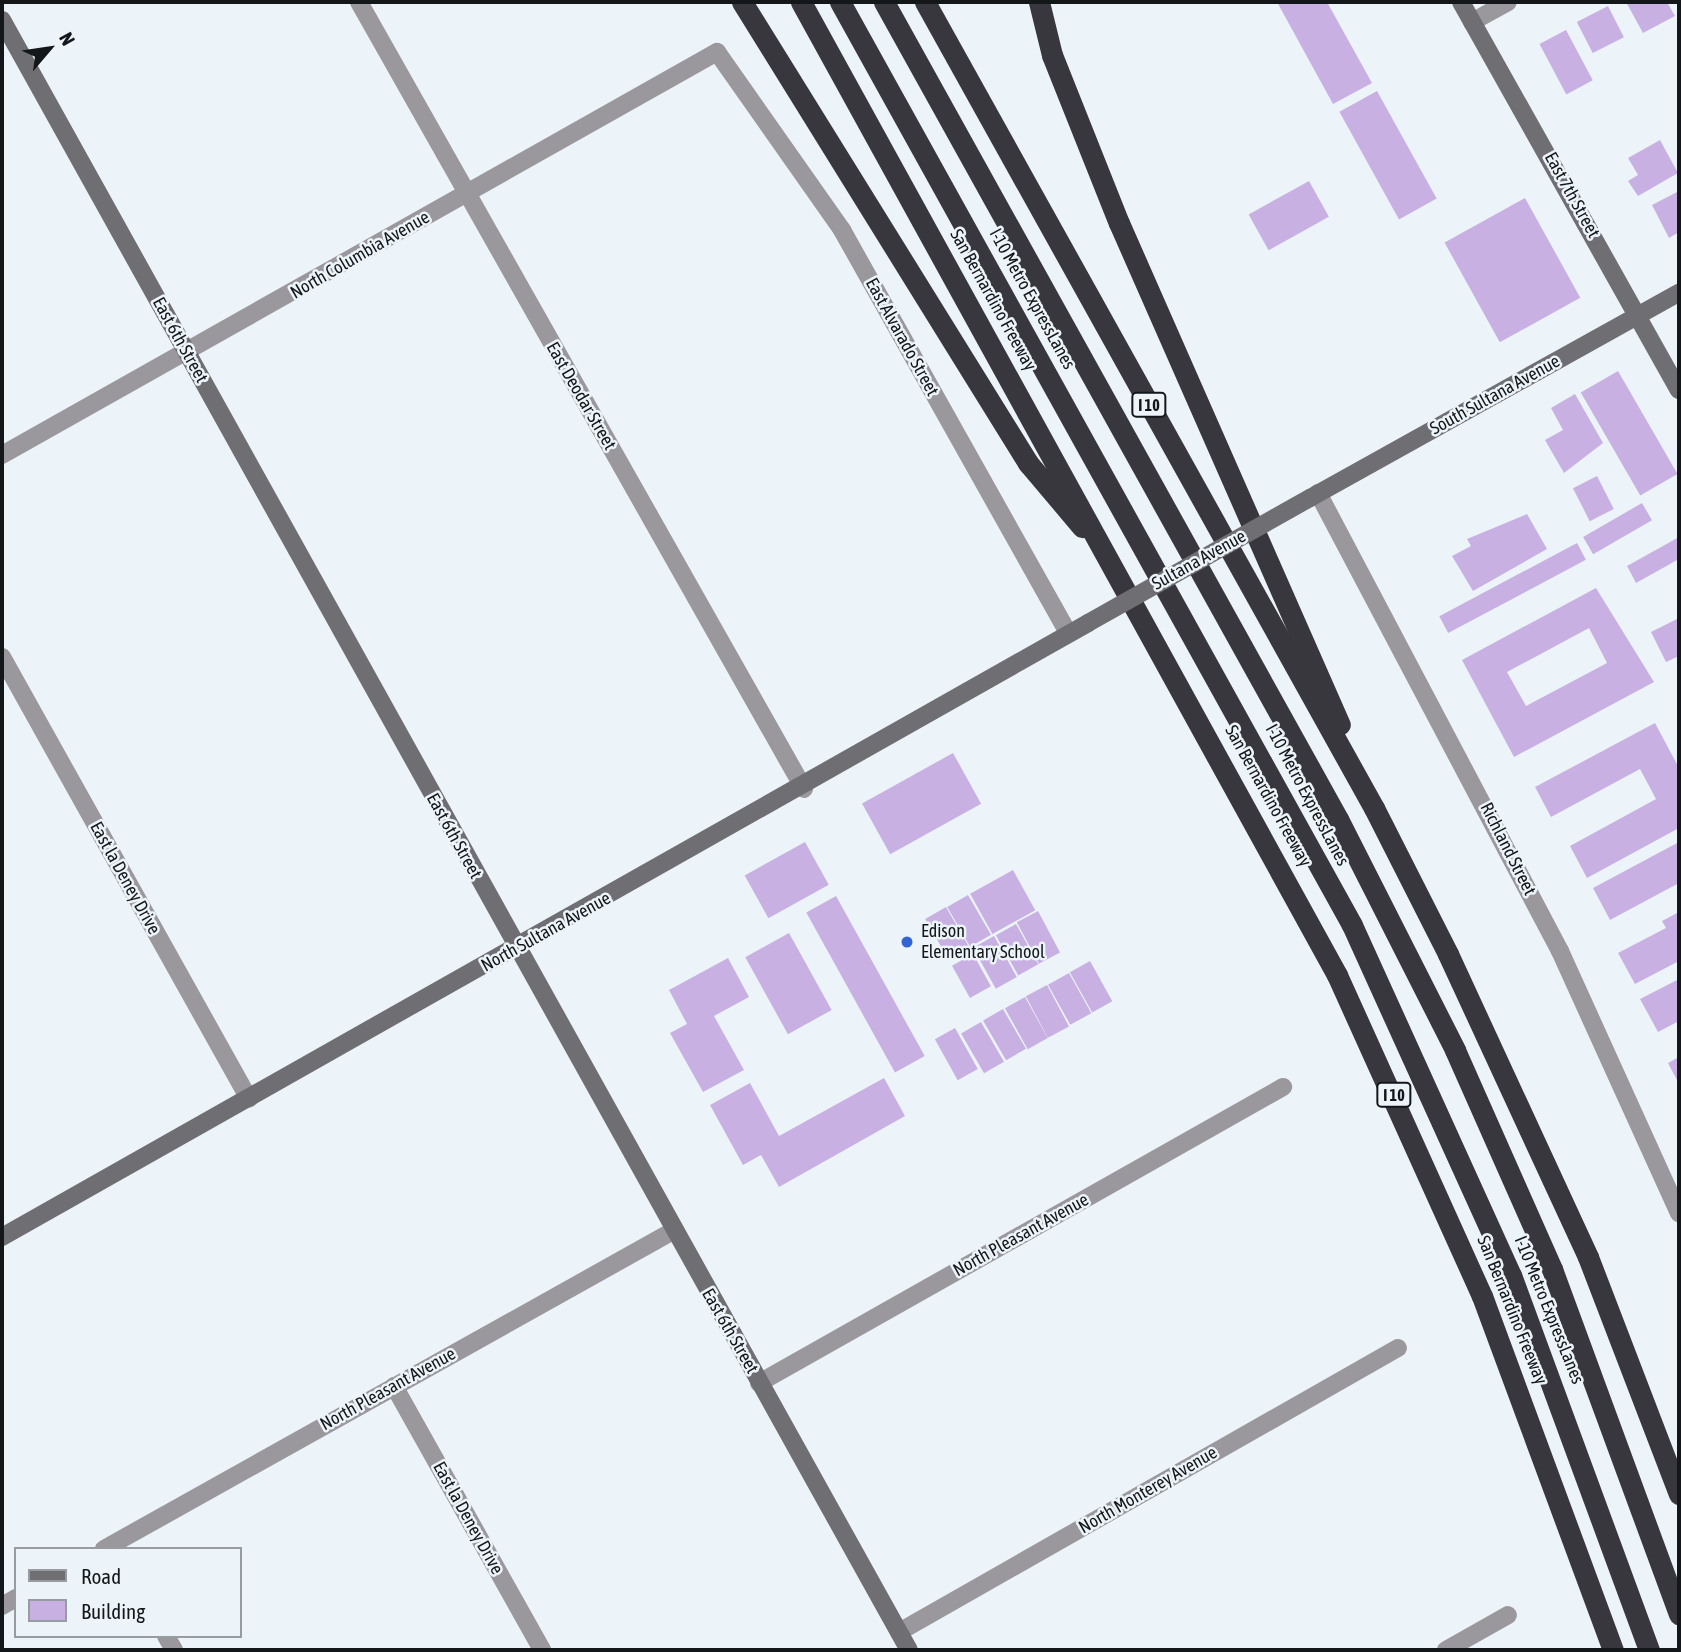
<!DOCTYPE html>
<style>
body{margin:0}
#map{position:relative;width:1681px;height:1652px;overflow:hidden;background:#ecf4fa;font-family:"Asap Condensed",sans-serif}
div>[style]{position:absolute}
.building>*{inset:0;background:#c8b1e2;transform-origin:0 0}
.street>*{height:18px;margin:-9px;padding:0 9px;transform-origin:9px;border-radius:9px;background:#9a989c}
.secondary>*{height:18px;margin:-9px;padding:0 9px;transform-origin:9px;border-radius:9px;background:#6f6e73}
.highway>*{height:21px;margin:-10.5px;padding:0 10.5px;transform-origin:10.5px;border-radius:10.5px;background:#39373e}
.secondary-bridge>*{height:18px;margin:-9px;padding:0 9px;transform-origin:9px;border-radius:9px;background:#6f6e73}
.dots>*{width:19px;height:19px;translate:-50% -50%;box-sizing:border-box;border:4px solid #ecf4fa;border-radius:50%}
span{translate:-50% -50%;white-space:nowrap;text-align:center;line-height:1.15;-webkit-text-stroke:5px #ecf4fa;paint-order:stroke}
.shield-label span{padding:2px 5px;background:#ecf4fa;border:2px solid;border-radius:5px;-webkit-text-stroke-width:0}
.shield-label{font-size:16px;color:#141719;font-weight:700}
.street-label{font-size:18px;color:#141719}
.poi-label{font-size:18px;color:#141719}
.left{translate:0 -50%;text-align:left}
.frame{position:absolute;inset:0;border:4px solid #141719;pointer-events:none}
.legend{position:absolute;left:14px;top:1547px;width:228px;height:91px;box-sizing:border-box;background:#ecf4fa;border:2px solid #969ca0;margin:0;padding:9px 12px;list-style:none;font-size:21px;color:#141719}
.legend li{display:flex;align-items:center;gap:14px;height:35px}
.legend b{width:35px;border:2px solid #969ca0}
.north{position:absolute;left:14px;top:14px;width:70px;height:70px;-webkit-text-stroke:5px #ecf4fa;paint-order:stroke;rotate:61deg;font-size:19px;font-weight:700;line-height:28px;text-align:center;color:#141719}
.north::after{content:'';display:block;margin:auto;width:24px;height:32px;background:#141719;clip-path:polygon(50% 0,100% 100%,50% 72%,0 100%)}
</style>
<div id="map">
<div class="building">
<div style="clip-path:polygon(1277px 2px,1327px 2px,1372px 83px,1333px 104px)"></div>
<div style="clip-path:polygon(1626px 2px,1667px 2px,1675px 16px,1643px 33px)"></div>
<div style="left:1608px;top:6px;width:35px;height:35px;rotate:63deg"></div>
<div style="left:1566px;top:30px;width:57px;height:30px;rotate:62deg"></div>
<div style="left:1377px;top:91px;width:123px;height:43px;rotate:61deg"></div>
<div style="clip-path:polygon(1660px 140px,1678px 173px,1638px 196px,1628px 181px,1638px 175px,1628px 158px)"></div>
<div style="left:1309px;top:181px;width:41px;height:69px;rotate:61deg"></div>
<div style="clip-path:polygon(1679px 191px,1679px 232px,1669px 238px,1652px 205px)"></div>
<div style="left:1525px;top:198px;width:114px;height:92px;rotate:61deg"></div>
<div style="left:1618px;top:371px;width:119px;height:43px;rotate:60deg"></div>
<div style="clip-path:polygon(1575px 394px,1603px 443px,1564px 473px,1545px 440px,1563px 430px,1551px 408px)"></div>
<div style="left:1597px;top:476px;width:37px;height:27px;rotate:63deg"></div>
<div style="left:1642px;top:503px;width:20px;height:68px;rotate:60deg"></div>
<div style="clip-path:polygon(1527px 514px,1547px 549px,1473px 591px,1452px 556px,1471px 546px,1467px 539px)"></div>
<div style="clip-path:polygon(1679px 537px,1679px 559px,1636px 583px,1627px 566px)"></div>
<div style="left:1577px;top:543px;width:19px;height:156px;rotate:62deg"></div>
<div style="clip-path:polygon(evenodd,1596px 588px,1654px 682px,1514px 757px,1462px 660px,1596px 588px,1589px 628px,1607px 663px,1526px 706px,1507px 672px,1589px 628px)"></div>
<div style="clip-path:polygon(1679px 618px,1679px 656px,1666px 662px,1651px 632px)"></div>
<div style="clip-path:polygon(1655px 723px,1679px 768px,1679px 828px,1587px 878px,1570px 846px,1656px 799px,1640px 769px,1551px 817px,1535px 787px)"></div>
<div style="left:953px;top:753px;width:58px;height:104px;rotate:61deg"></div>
<div style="left:805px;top:842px;width:49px;height:69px;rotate:61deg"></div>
<div style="clip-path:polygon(1679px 842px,1679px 883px,1610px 920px,1593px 888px)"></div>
<div style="left:1013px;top:870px;width:46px;height:49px;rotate:61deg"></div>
<div style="left:968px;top:895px;width:46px;height:24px;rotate:60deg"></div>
<div style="left:836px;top:896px;width:183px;height:34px;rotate:61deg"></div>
<div style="left:946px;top:907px;width:46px;height:24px;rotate:60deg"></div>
<div style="left:1038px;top:911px;width:47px;height:24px;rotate:62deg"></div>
<div style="clip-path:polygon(1679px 912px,1679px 961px,1635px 984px,1618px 953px,1666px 928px,1662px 921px)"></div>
<div style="left:1016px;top:924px;width:46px;height:23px;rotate:61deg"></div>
<div style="left:789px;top:933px;width:88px;height:50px;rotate:61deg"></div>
<div style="left:994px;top:936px;width:47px;height:24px;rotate:61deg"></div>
<div style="left:973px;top:954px;width:37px;height:24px;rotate:61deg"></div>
<div style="clip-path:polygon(728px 958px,749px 997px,714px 1016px,744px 1070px,703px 1092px,670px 1033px,687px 1024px,669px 990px)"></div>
<div style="left:1090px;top:961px;width:46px;height:23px;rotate:61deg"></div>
<div style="left:1069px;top:973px;width:46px;height:24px;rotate:61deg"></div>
<div style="clip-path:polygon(1679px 979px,1679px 1021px,1658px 1032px,1640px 999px)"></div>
<div style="left:1047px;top:985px;width:47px;height:24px;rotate:62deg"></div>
<div style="left:1025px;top:997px;width:47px;height:23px;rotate:61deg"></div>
<div style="left:1003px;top:1009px;width:46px;height:23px;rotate:60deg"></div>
<div style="left:981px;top:1022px;width:46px;height:23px;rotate:60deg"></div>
<div style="left:955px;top:1028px;width:47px;height:23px;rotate:61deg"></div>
<div style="clip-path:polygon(1679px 1057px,1679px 1084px,1668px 1063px)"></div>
<div style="clip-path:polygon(884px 1078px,905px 1116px,779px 1187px,761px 1155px,743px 1165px,710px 1105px,750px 1083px,779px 1136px)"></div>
</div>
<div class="street">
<div style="left:359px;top:2px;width:904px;rotate:60.51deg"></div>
<div style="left:1472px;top:22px;width:41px;rotate:-29.1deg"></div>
<div style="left:2px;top:455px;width:821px;rotate:-29.41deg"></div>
<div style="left:717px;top:52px;width:218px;rotate:54.9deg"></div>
<div style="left:842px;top:230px;width:463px;rotate:60.7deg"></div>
<div style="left:1318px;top:493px;width:518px;rotate:62.15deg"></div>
<div style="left:1560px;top:951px;width:288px;rotate:65.6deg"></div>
<div style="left:2px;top:657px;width:506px;rotate:60.8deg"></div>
<div style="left:759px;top:1383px;width:602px;rotate:-29.46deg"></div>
<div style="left:394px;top:1386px;width:303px;rotate:60.7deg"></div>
<div style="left:104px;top:1549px;width:652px;rotate:-29.2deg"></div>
<div style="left:2px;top:1606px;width:16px;rotate:-30deg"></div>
<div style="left:899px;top:1632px;width:574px;rotate:-29.65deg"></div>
<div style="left:166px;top:1636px;width:16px;rotate:60deg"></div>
<div style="left:1446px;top:1650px;width:71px;rotate:-29.4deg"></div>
</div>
<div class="secondary">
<div style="left:1461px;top:2px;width:445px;rotate:60.7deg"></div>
<div style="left:2px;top:20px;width:1865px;rotate:60.91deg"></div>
<div style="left:1310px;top:498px;width:422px;rotate:-29.1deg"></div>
<div style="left:2px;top:1237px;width:1248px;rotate:-29.48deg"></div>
</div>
<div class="highway">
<div style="left:742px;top:2px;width:543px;rotate:58.18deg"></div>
<div style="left:1028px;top:463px;width:84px;rotate:49.8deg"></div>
<div style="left:801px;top:2px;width:1111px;rotate:61.15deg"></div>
<div style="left:1337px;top:975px;width:352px;rotate:65.7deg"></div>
<div style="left:1482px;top:1296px;width:377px;rotate:69.7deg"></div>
<div style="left:840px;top:2px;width:1055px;rotate:60.98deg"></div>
<div style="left:1352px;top:925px;width:384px;rotate:65.6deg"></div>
<div style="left:1511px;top:1275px;width:400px;rotate:69.8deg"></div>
<div style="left:884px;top:2px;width:935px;rotate:60.94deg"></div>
<div style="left:1338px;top:819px;width:259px;rotate:63.1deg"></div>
<div style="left:1455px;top:1050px;width:240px;rotate:66.1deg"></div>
<div style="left:1552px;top:1269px;width:368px;rotate:69.8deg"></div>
<div style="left:925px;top:2px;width:923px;rotate:60.88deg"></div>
<div style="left:1374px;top:808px;width:164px;rotate:63.1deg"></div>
<div style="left:1448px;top:954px;width:334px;rotate:65.2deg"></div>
<div style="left:1588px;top:1257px;width:254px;rotate:69deg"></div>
<div style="left:1039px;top:2px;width:55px;rotate:76.2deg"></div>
<div style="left:1052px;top:55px;width:181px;rotate:68.3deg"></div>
<div style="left:1119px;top:223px;width:548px;rotate:66.24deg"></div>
</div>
<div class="secondary-bridge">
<div style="left:1088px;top:623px;width:255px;rotate:-29.4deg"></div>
</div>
<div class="dots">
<div style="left:907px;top:942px;background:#3364d4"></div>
</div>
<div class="shield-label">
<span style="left:1149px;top:405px">I 10</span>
<span style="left:1394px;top:1095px">I 10</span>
</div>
<div class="street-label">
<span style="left:1572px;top:195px;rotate:61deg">East 7th Street</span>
<span style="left:360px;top:255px;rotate:-30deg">North Columbia Avenue</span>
<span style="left:1032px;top:299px;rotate:61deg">I-10 Metro ExpressLanes</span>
<span style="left:993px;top:300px;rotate:61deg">San Bernardino Freeway</span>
<span style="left:902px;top:337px;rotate:61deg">East Alvarado Street</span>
<span style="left:180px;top:340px;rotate:61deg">East 6th Street</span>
<span style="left:1495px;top:395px;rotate:-29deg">South Sultana Avenue</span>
<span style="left:581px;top:396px;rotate:60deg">East Deodar Street</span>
<span style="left:1199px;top:560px;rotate:-29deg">Sultana Avenue</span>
<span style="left:1307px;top:795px;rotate:62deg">I-10 Metro ExpressLanes</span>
<span style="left:1268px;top:796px;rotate:61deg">San Bernardino Freeway</span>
<span style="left:454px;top:836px;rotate:61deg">East 6th Street</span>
<span style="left:1508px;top:849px;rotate:63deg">Richland Street</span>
<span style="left:125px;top:878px;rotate:61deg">East la Deney Drive</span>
<span style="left:546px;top:932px;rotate:-29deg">North Sultana Avenue</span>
<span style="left:1021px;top:1235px;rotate:-29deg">North Pleasant Avenue</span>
<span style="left:1512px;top:1310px;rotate:68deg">San Bernardino Freeway</span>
<span style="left:1549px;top:1310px;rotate:68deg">I-10 Metro ExpressLanes</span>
<span style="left:730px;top:1331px;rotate:60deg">East 6th Street</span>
<span style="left:388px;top:1389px;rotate:-29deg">North Pleasant Avenue</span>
<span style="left:1148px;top:1490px;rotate:-30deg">North Monterey Avenue</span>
<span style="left:468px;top:1518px;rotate:61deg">East la Deney Drive</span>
</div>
<div class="poi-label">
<span class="left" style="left:921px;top:942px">Edison<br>Elementary School</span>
</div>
<div class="frame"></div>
<ul class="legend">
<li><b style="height:9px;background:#6f6e73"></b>Road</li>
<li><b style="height:19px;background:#c8b1e2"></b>Building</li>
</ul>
<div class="north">N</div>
</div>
